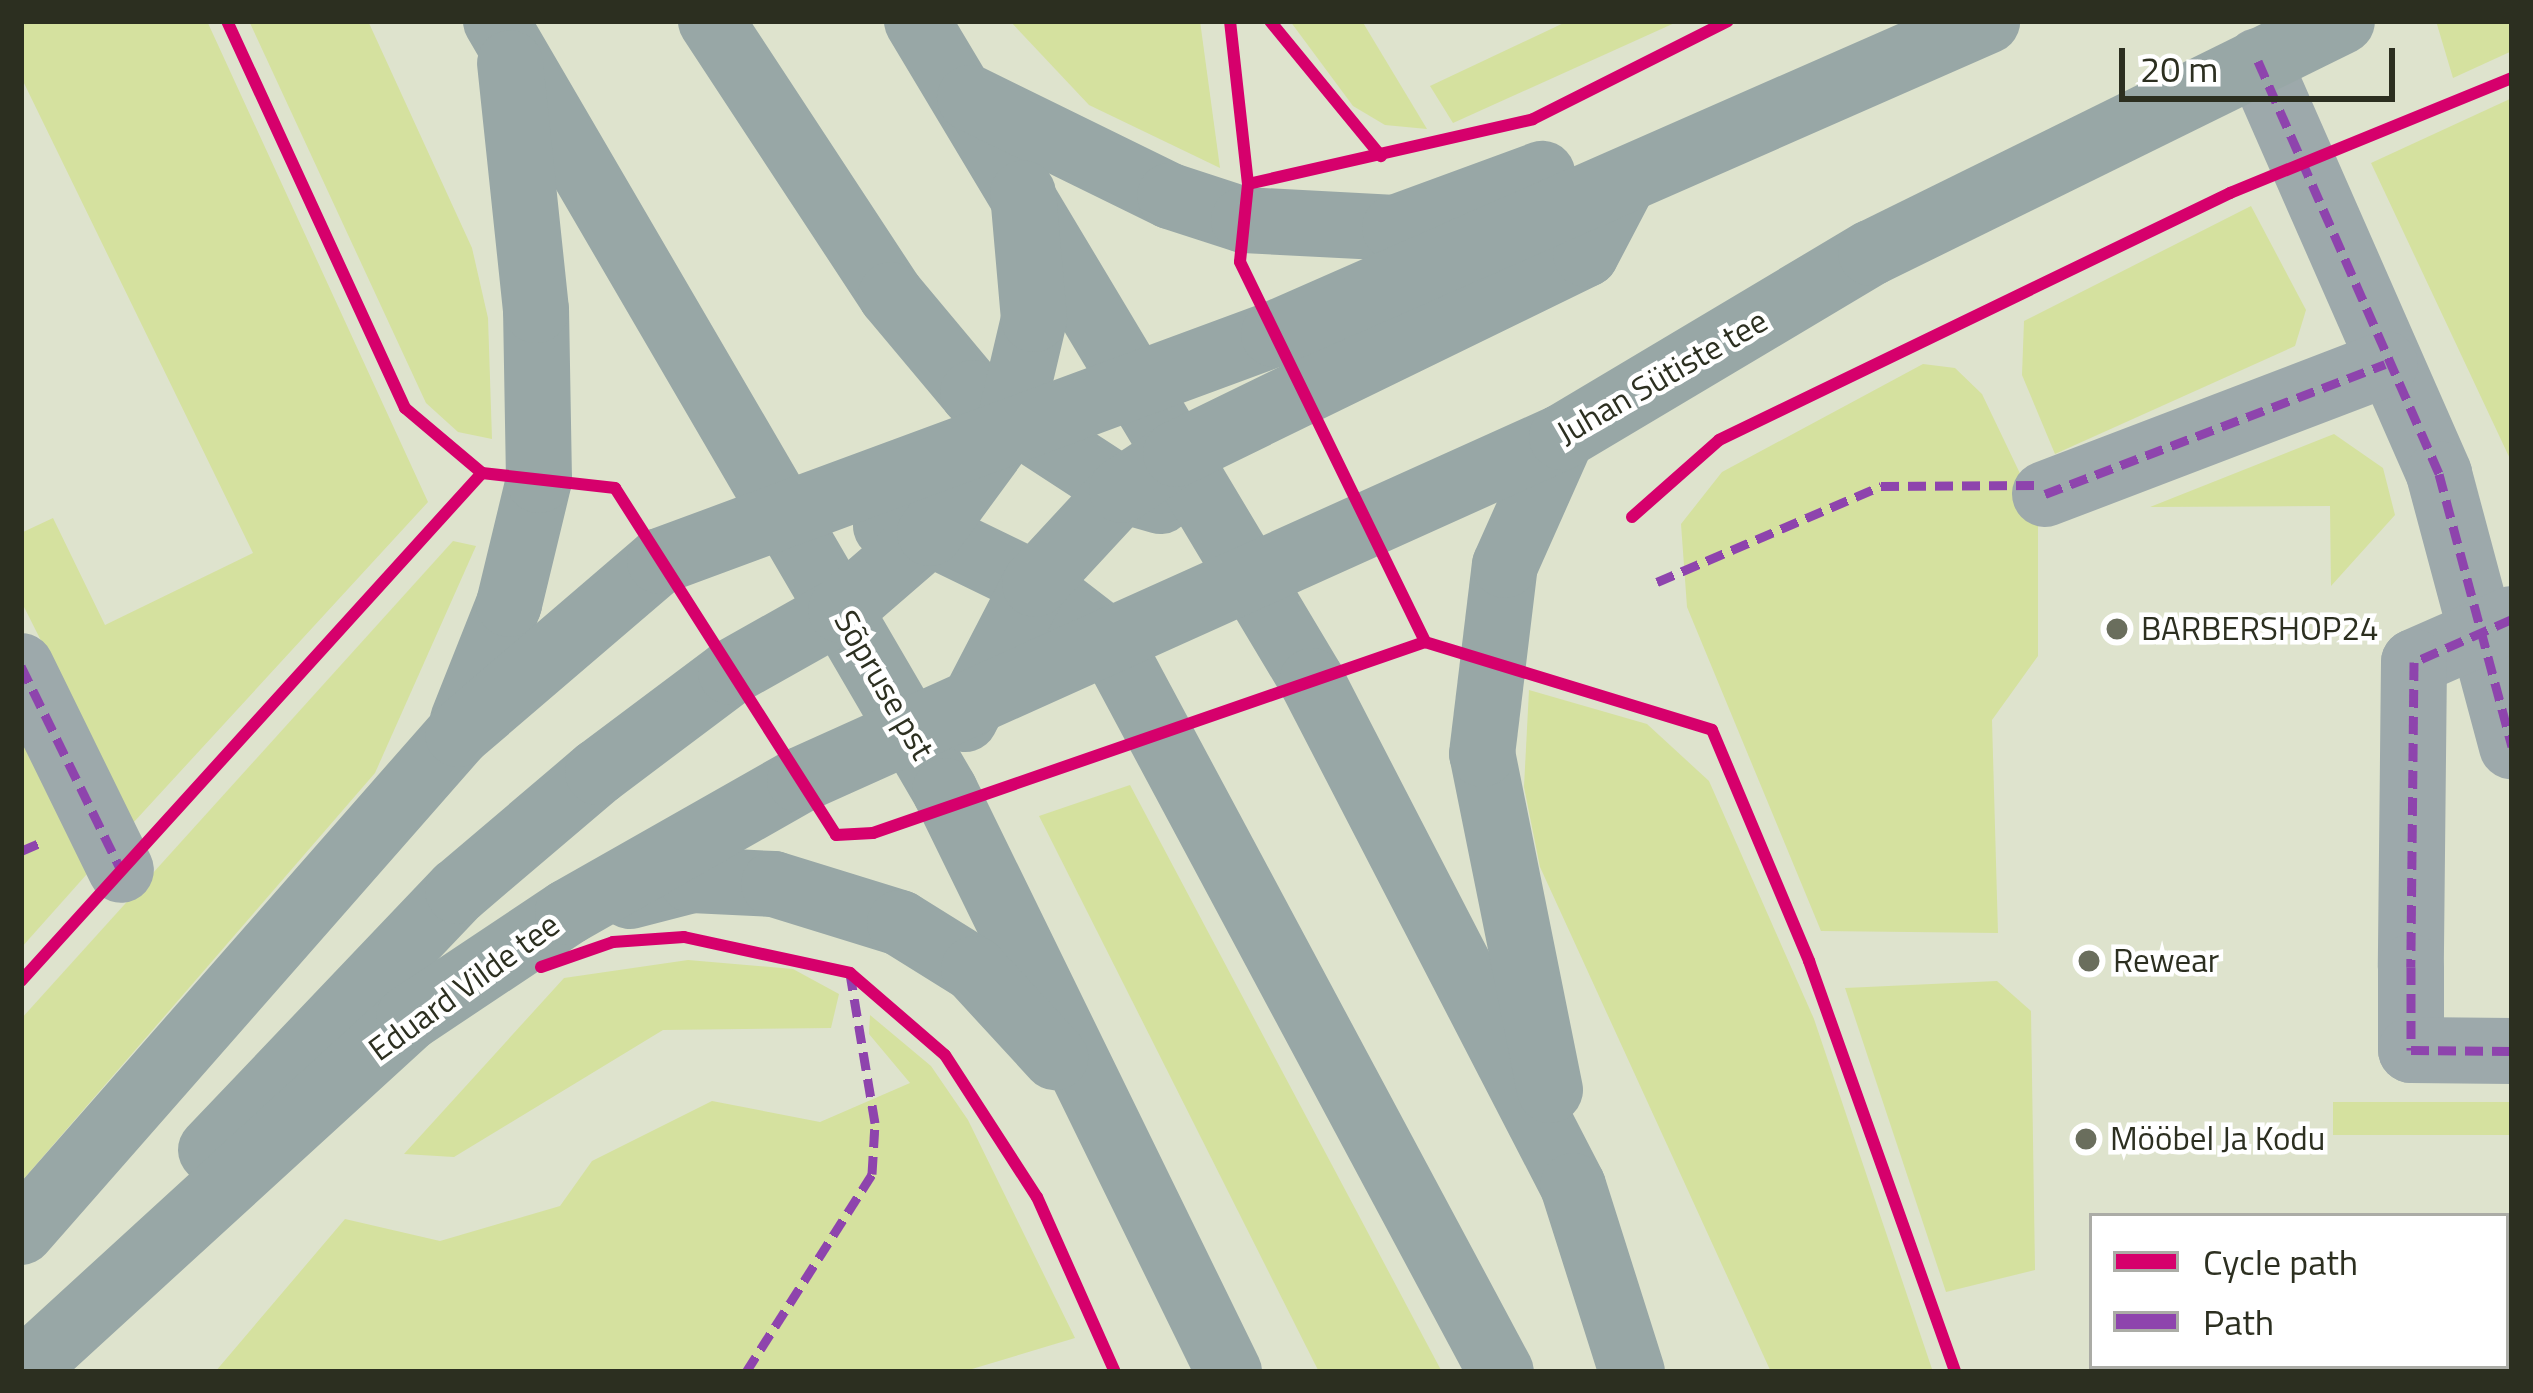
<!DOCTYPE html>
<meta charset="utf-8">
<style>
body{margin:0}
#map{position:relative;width:2533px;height:1393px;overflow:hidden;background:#dee3cd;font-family:"Titillium Web",sans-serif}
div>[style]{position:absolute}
.green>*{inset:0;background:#d5e19f;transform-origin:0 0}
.street>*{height:66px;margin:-33px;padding:0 33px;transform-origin:33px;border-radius:33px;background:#9da9ab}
.secondary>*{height:66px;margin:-33px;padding:0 33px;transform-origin:33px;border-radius:33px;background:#98a7a6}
.quiet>*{height:9px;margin-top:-4.5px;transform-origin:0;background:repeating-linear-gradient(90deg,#8e44ad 0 18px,transparent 0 27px)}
.cycleway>*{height:12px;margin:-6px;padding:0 6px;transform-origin:6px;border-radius:6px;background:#d6006c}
.dots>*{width:33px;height:33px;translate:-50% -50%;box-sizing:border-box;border:6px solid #fff;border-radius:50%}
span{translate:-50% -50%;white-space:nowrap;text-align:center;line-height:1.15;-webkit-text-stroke:9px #fff;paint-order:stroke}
.street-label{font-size:33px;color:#2c2f20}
.poi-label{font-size:33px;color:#2c2f20}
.left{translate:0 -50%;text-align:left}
.frame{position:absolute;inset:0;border:24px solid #2c2f20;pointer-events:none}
.legend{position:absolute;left:2089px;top:1213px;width:420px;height:156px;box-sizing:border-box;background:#fff;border:3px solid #abaca6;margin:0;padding:15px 21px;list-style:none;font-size:36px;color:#2c2f20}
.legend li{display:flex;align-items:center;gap:24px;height:60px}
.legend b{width:60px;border:3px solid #abaca6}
.scale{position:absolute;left:2119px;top:48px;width:276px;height:54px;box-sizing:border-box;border:6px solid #2c2f20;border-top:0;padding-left:15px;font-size:36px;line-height:42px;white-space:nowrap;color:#2c2f20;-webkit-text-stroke:9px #fff;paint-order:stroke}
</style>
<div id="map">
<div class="green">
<div style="clip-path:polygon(21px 21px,207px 21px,428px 502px,133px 823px,21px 601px,21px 533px,53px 518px,105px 625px,253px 553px,21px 77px)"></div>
<div style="clip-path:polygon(249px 21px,368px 21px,472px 248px,488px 318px,492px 439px,458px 432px,426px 403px)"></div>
<div style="clip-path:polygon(1010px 21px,1200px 21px,1220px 168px,1089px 105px)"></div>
<div style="clip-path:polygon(1290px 21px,1362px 21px,1427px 129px,1385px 125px,1353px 106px)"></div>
<div style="clip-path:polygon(1568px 21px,1679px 21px,1453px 123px,1430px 86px)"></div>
<div style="clip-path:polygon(2436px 21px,2512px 21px,2512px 51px,2453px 78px)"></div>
<div style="clip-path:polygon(2512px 98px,2512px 463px,2371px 163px)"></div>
<div style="clip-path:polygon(2251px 206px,2306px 310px,2295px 346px,2055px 454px,2022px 375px,2024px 321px)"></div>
<div style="clip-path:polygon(1923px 364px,1955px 368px,1982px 394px,2038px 511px,2038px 656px,1992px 720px,1998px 933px,1821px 931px,1687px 607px,1681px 524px,1722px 472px)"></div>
<div style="clip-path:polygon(2334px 434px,2383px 468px,2395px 515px,2331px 586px,2330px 506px,2150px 507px)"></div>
<div style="clip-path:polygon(453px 541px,476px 546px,375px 773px,21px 1182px,21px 1019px)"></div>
<div style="clip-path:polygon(1529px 690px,1647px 724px,1709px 781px,1814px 1019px,1933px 1372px,1771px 1372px,1540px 867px,1524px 787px)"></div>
<div style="clip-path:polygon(21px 720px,95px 865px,21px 948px)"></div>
<div style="clip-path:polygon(1130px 785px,1442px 1372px,1319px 1372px,1039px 816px)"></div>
<div style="clip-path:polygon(688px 960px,793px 969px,839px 994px,831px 1028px,663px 1030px,454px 1157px,404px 1154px,564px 978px)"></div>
<div style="clip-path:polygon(1997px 981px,2031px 1011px,2035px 1270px,1946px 1292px,1845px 988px)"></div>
<div style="clip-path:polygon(870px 1015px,931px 1066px,968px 1120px,1075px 1338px,962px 1372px,215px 1372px,345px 1219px,440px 1241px,560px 1206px,592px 1161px,712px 1101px,820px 1122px,910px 1083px,869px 1034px)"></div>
<div style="left:2333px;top:1102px;width:179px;height:33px"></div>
</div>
<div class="street">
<div style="left:2258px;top:61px;width:451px;rotate:66.3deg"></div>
<div style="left:2439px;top:474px;width:282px;rotate:75deg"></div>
<div style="left:2045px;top:494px;width:364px;rotate:-20.9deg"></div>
<div style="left:2512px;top:619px;width:107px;rotate:156.3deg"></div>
<div style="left:2414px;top:662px;width:305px;rotate:90.6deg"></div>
<div style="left:2411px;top:967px;width:83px;rotate:90deg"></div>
<div style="left:2411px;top:1050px;width:101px;rotate:0.6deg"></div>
<div style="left:21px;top:666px;width:227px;rotate:63.9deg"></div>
</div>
<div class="secondary">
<div style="left:496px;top:21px;width:891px;rotate:59.75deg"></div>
<div style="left:945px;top:791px;width:647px;rotate:63.95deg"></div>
<div style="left:711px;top:21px;width:328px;rotate:56.7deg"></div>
<div style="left:891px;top:295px;width:128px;rotate:50.1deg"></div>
<div style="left:973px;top:393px;width:178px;rotate:33.1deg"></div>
<div style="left:1122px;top:490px;width:40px;rotate:16deg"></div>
<div style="left:917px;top:21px;width:769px;rotate:59.1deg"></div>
<div style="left:1312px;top:681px;width:568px;rotate:62.67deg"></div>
<div style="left:1573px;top:1186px;width:195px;rotate:72.4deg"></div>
<div style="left:970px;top:98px;width:223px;rotate:26.1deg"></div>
<div style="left:1170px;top:196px;width:78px;rotate:18deg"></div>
<div style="left:1244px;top:220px;width:151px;rotate:3deg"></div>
<div style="left:1395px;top:228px;width:157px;rotate:-20.2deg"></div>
<div style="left:886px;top:526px;width:45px;rotate:9deg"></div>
<div style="left:930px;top:533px;width:117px;rotate:25.9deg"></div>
<div style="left:1035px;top:584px;width:95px;rotate:37.7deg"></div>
<div style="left:1110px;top:642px;width:828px;rotate:61.83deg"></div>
<div style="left:965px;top:719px;width:152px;rotate:-62.6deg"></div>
<div style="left:1035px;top:584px;width:128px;rotate:-47.2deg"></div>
<div style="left:1122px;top:490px;width:65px;rotate:-33.7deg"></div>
<div style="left:1176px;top:454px;width:456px;rotate:-26deg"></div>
<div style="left:1586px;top:254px;width:78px;rotate:-62.4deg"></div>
<div style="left:463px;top:720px;width:125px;rotate:-68.4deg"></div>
<div style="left:509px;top:604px;width:128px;rotate:-76.4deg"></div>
<div style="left:539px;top:480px;width:170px;rotate:-91deg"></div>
<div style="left:536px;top:310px;width:248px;rotate:-96deg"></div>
<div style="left:630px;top:896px;width:64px;rotate:-14.5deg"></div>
<div style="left:692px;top:880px;width:82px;rotate:2.8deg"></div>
<div style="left:774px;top:884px;width:132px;rotate:17.2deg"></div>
<div style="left:900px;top:923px;width:87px;rotate:31.9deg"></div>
<div style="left:974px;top:969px;width:120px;rotate:47.4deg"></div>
<div style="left:1550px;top:1090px;width:343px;rotate:-101.4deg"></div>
<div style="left:1482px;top:754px;width:190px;rotate:-83.1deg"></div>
<div style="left:1505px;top:565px;width:140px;rotate:-66deg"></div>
<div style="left:211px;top:1150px;width:358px;rotate:-46.4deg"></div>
<div style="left:458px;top:891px;width:184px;rotate:-40.4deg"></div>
<div style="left:598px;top:772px;width:166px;rotate:-36.9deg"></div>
<div style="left:731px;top:672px;width:126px;rotate:-29.4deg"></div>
<div style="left:841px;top:610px;width:118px;rotate:-40.9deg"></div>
<div style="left:930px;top:533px;width:134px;rotate:-53.8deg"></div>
<div style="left:1009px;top:425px;width:109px;rotate:-76.7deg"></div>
<div style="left:1034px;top:319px;width:126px;rotate:-95deg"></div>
<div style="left:21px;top:1232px;width:663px;rotate:-48.73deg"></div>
<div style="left:458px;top:734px;width:266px;rotate:-40.6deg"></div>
<div style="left:660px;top:561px;width:655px;rotate:-20.29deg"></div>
<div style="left:1274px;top:334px;width:779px;rotate:-23.7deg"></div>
<div style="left:22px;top:1372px;width:524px;rotate:-42.45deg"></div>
<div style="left:409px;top:1018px;width:191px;rotate:-33.7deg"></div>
<div style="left:568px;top:912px;width:267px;rotate:-29.6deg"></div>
<div style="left:800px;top:780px;width:836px;rotate:-24.23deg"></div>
<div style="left:1562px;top:437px;width:360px;rotate:-30.8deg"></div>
<div style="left:1871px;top:253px;width:525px;rotate:-26.22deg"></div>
</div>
<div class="quiet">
<div style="left:2258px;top:61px;width:451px;rotate:66.3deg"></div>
<div style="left:2439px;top:474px;width:282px;rotate:75deg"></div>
<div style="left:2045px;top:494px;width:364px;rotate:-20.9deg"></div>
<div style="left:1657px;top:582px;width:244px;rotate:-23.2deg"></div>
<div style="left:1881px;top:486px;width:160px;rotate:-0.4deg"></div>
<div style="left:2512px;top:619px;width:107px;rotate:156.3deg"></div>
<div style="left:2414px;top:662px;width:305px;rotate:90.6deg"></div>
<div style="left:2411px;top:967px;width:83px;rotate:90deg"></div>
<div style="left:2411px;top:1050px;width:101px;rotate:0.6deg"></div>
<div style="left:21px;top:666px;width:227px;rotate:63.9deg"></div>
<div style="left:21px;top:851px;width:25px;rotate:-23deg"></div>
<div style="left:746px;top:1372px;width:235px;rotate:-57.5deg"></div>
<div style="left:872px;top:1174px;width:51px;rotate:-86.6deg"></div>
<div style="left:875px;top:1123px;width:152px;rotate:-99.5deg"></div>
</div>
<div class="cycleway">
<div style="left:227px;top:21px;width:426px;rotate:65.3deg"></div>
<div style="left:405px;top:408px;width:101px;rotate:40.2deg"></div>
<div style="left:1230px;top:21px;width:164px;rotate:83.7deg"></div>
<div style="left:1248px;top:184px;width:78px;rotate:95.9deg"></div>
<div style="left:1240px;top:262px;width:423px;rotate:64deg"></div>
<div style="left:1270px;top:21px;width:175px;rotate:50.6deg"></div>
<div style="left:1248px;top:184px;width:292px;rotate:-12.8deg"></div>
<div style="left:1533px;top:119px;width:218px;rotate:-26.7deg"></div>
<div style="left:1632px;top:517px;width:116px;rotate:-41.5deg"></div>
<div style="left:1719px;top:440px;width:568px;rotate:-25.8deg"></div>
<div style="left:2230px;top:193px;width:305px;rotate:-22.2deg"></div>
<div style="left:836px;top:835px;width:37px;rotate:-3deg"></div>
<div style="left:873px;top:833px;width:584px;rotate:-19.09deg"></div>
<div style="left:1425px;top:642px;width:300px;rotate:17deg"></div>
<div style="left:1712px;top:730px;width:251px;rotate:67.2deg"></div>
<div style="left:1809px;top:961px;width:436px;rotate:70.4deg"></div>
<div style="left:541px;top:967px;width:76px;rotate:-19.1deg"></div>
<div style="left:613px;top:942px;width:71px;rotate:-4deg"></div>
<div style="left:684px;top:937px;width:170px;rotate:12.2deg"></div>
<div style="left:850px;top:973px;width:125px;rotate:40.8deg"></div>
<div style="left:945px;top:1055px;width:169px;rotate:57.1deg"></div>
<div style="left:1037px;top:1197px;width:192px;rotate:66deg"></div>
<div style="left:21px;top:981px;width:686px;rotate:-47.78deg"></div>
<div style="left:482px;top:473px;width:134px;rotate:6.4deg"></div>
<div style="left:615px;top:488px;width:411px;rotate:57.5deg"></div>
</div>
<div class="dots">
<div style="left:2117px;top:629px;background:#6a6e5d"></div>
<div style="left:2089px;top:961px;background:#6a6e5d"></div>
<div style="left:2086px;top:1139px;background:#6a6e5d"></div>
</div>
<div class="street-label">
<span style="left:1662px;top:377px;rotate:-30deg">Juhan Sütiste tee</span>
<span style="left:884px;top:685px;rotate:60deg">Sõpruse pst</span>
<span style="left:464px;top:987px;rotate:-36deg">Eduard Vilde tee</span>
</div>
<div class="poi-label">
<span class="left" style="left:2141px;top:629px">BARBERSHOP24</span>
<span class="left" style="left:2113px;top:961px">Rewear</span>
<span class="left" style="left:2110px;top:1139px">Mööbel Ja Kodu</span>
</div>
<div class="frame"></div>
<ul class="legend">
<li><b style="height:15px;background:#d6006c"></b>Cycle path</li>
<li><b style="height:15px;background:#8e44ad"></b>Path</li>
</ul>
<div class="scale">20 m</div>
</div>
